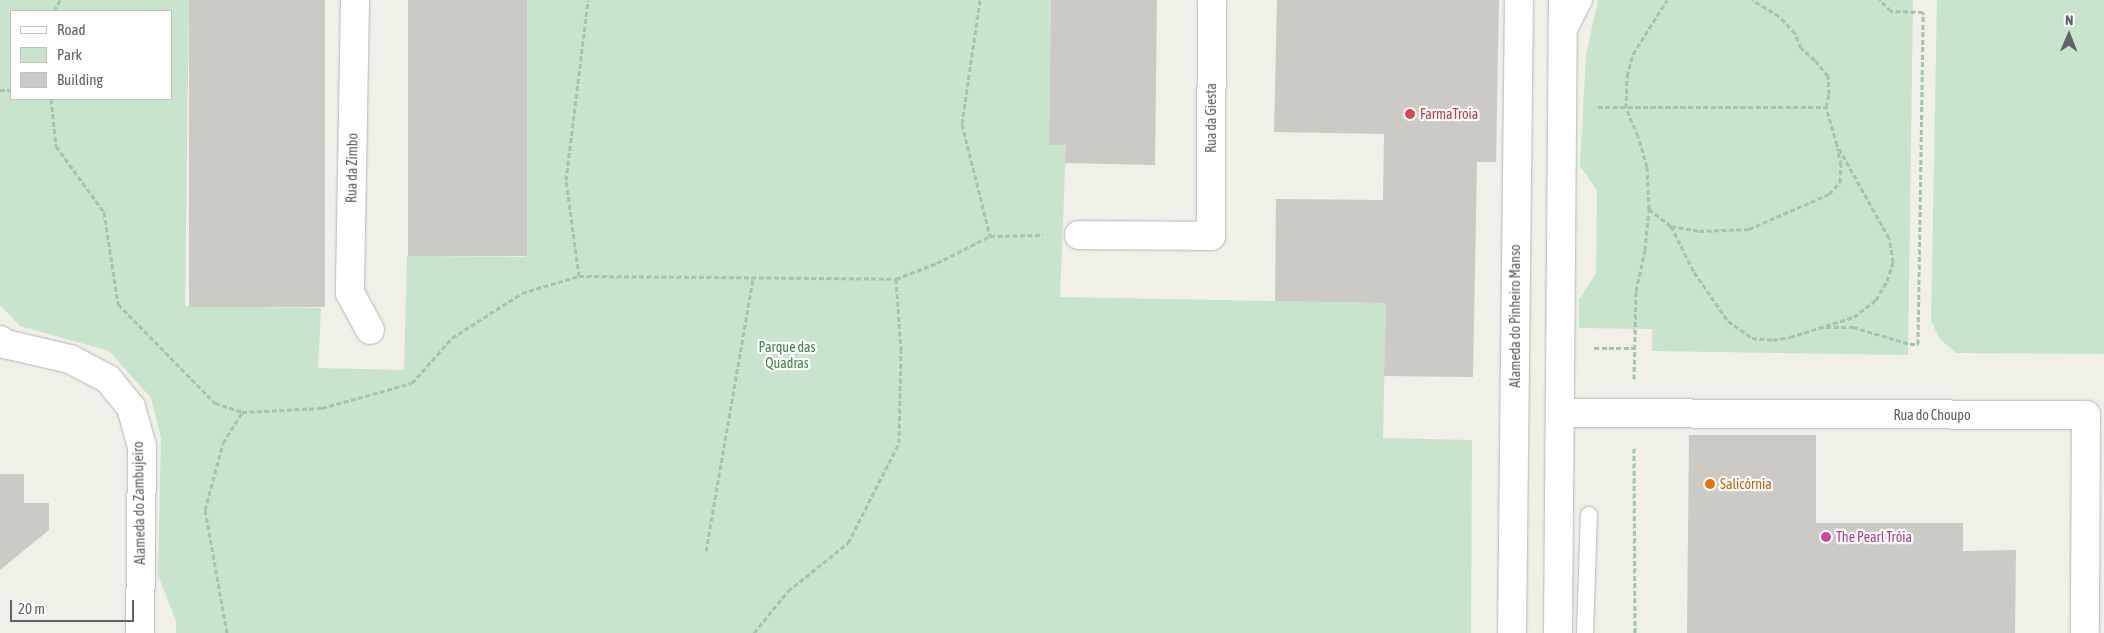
<!DOCTYPE html>
<meta charset="utf-8">
<style>
body{margin:0}
#map{position:relative;width:2104px;height:633px;overflow:hidden;background:#f0efe8;font-family:"Asap Condensed",sans-serif}
div>[style]{position:absolute}
.green>*{inset:0;background:#c8e4cc}
.building>*{inset:0;background:#cbcac4;transform-origin:0 0}
.path>*{height:3px;margin-top:-1.5px;transform-origin:0;background:repeating-linear-gradient(90deg,#a2c4b0 0 5px,transparent 0 7.5px)}
.roads{filter:drop-shadow(0 0 1px #b5b7bb) drop-shadow(0 0 1px #b5b7bb)}
.service>*{height:16px;margin:-8px;padding:0 8px;transform-origin:8px;border-radius:8px;background:#fff}
.minor>*{height:28px;margin:-14px;padding:0 14px;transform-origin:14px;border-radius:14px;background:#fff}
.dots>*{width:14px;height:14px;translate:-50% -50%;box-sizing:border-box;border:2px solid #fff;border-radius:50%}
span{translate:-50% -50%;white-space:nowrap;text-align:center;line-height:1.15;-webkit-text-stroke:4.5px #fff;paint-order:stroke}
.health-label{font-size:14px;color:#be3a42}
.left{translate:0 -50%;text-align:left}
.street-label{font-size:14px;color:#5f6266}
.park-label{font-size:14px;color:#41844d}
.food-label{font-size:14px;color:#c56008}
.hotel-label{font-size:14px;color:#b23c85}
.legend{position:absolute;left:10px;top:10px;width:162px;height:90px;box-sizing:border-box;background:#fff;border:1px solid #bfc0c2;margin:0;padding:6px 9px;list-style:none;font-size:15px;color:#5f6266}
.legend li{display:flex;align-items:center;gap:10px;height:25px}
.legend b{width:25px;border:1px solid #bfc0c2}
.north{position:absolute;left:2044px;top:10px;width:50px;height:50px;-webkit-text-stroke:4px #fff;paint-order:stroke;rotate:1deg;font-size:14px;font-weight:700;line-height:20px;text-align:center;color:#5f6266}
.north::after{content:'';display:block;margin:auto;width:18px;height:22px;background:#5f6266;clip-path:polygon(50% 0,100% 100%,50% 72%,0 100%)}
.scale{position:absolute;left:10px;top:600px;width:124px;height:22px;box-sizing:border-box;border:2px solid #5f6266;border-top:0;padding-left:6px;font-size:15px;line-height:18px;white-space:nowrap;color:#5f6266;-webkit-text-stroke:4px #fff;paint-order:stroke}
</style>
<div id="map">
<div class="green">
<div style="clip-path:polygon(evenodd,0 0,189px 0,185px 306px,321px 308px,318px 368px,404px 370px,407px 256px,526px 257px,527px 0,1051px 0,1049px 145px,1066px 145px,1060px 297px,1386px 303px,1383px 438px,1472px 440px,1471px 633px,176px 633px,176px 621px,158px 575px,161px 437px,151px 398px,109px 351px,20px 326px,0 305px,0 0,11px 11px,171px 11px,171px 99px,11px 99px,11px 11px)"></div>
<div style="clip-path:polygon(1598px 0,1913px 0,1908px 355px,1652px 351px,1652px 329px,1579px 328px,1579px 300px,1596px 273px,1597px 190px,1580px 166px,1586px 55px)"></div>
<div style="clip-path:polygon(1937px 0,2104px 0,2104px 354px,1956px 353px,1940px 339px,1931px 321px)"></div>
</div>
<div class="building">
<div style="left:189px;top:0;width:136px;height:307px"></div>
<div style="left:408px;top:0;width:119px;height:256px"></div>
<div style="clip-path:polygon(1051px 0,1157px 0,1155px 165px,1065px 163px,1066px 145px,1049px 145px)"></div>
<div style="clip-path:polygon(1277px 0,1499px 0,1496px 162px,1477px 162px,1473px 377px,1384px 376px,1386px 303px,1275px 301px,1276px 199px,1383px 200px,1384px 134px,1274px 132px)"></div>
<div style="clip-path:polygon(1689px 435px,1816px 435px,1816px 523px,1963px 523px,1963px 551px,2016px 550px,2015px 633px,1687px 633px)"></div>
<div style="clip-path:polygon(0 474px,24px 474px,24px 503px,49px 503px,49px 530px,0 570px)"></div>
</div>
<div class="path">
<div style="left:980px;top:0;width:125px;rotate:98.3deg"></div>
<div style="left:962px;top:124px;width:115px;rotate:76deg"></div>
<div style="left:54px;top:11px;width:13px;rotate:-61deg"></div>
<div style="left:0;top:90px;width:11px"></div>
<div style="left:51px;top:99px;width:47px;rotate:83.9deg"></div>
<div style="left:56px;top:146px;width:82px;rotate:54deg"></div>
<div style="left:104px;top:212px;width:93px;rotate:81.3deg"></div>
<div style="left:118px;top:304px;width:139px;rotate:45.6deg"></div>
<div style="left:215px;top:403px;width:28px;rotate:18deg"></div>
<div style="left:1598px;top:107px;width:228px"></div>
<div style="left:1649px;top:209px;width:28px;rotate:38deg"></div>
<div style="left:1671px;top:226px;width:51px;rotate:63.4deg"></div>
<div style="left:1694px;top:272px;width:60px;rotate:55.2deg"></div>
<div style="left:1728px;top:321px;width:29px;rotate:35deg"></div>
<div style="left:1752px;top:338px;width:21px;rotate:5deg"></div>
<div style="left:1773px;top:340px;width:17px;rotate:-10deg"></div>
<div style="left:1790px;top:337px;width:67px;rotate:-17.4deg"></div>
<div style="left:1854px;top:317px;width:28px;rotate:-38deg"></div>
<div style="left:1876px;top:300px;width:22px;rotate:-60deg"></div>
<div style="left:1887px;top:281px;width:20px;rotate:-72deg"></div>
<div style="left:1893px;top:262px;width:24px;rotate:-99deg"></div>
<div style="left:1889px;top:238px;width:107px;rotate:-119.2deg"></div>
<div style="left:1837px;top:145px;width:40px;rotate:-106deg"></div>
<div style="left:1826px;top:107px;width:13px;rotate:-77deg"></div>
<div style="left:1829px;top:94px;width:18px;rotate:-93deg"></div>
<div style="left:1828px;top:76px;width:21px;rotate:-129deg"></div>
<div style="left:1815px;top:60px;width:18px;rotate:-139deg"></div>
<div style="left:1801px;top:48px;width:16px;rotate:-112deg"></div>
<div style="left:1795px;top:33px;width:23px;rotate:-133deg"></div>
<div style="left:1779px;top:16px;width:31px;rotate:-149deg"></div>
<div style="left:1671px;top:226px;width:28px;rotate:10deg"></div>
<div style="left:1699px;top:231px;width:50px;rotate:-2.3deg"></div>
<div style="left:1749px;top:229px;width:87px;rotate:-23.6deg"></div>
<div style="left:1829px;top:194px;width:16px;rotate:-47deg"></div>
<div style="left:1840px;top:182px;width:17px;rotate:-87deg"></div>
<div style="left:1841px;top:165px;width:17px;rotate:-103deg"></div>
<div style="left:579px;top:276px;width:317px;rotate:0.5deg"></div>
<div style="left:896px;top:279px;width:44px;rotate:-21.3deg"></div>
<div style="left:937px;top:263px;width:59px;rotate:-27deg"></div>
<div style="left:990px;top:236px;width:53px;rotate:-1.1deg"></div>
<div style="left:1826px;top:327px;width:27px"></div>
<div style="left:1853px;top:327px;width:59px;rotate:16.6deg"></div>
<div style="left:1910px;top:344px;width:8px"></div>
<div style="left:1918px;top:344px;width:332px;rotate:-89.1deg"></div>
<div style="left:1923px;top:12px;width:32px;rotate:-178deg"></div>
<div style="left:1891px;top:11px;width:16px;rotate:-135deg"></div>
<div style="left:1594px;top:348px;width:40px"></div>
<div style="left:1634px;top:379px;width:88px;rotate:-88.7deg"></div>
<div style="left:1636px;top:291px;width:42px;rotate:-77.6deg"></div>
<div style="left:1645px;top:250px;width:41px;rotate:-84.4deg"></div>
<div style="left:1649px;top:209px;width:42px;rotate:-92.7deg"></div>
<div style="left:1647px;top:167px;width:32px;rotate:-106deg"></div>
<div style="left:1638px;top:136px;width:30px;rotate:-113deg"></div>
<div style="left:1626px;top:108px;width:32px;rotate:-88deg"></div>
<div style="left:1627px;top:76px;width:23px;rotate:-75deg"></div>
<div style="left:1633px;top:54px;width:64px;rotate:-57.8deg"></div>
<div style="left:1634px;top:448px;width:185px;rotate:89.7deg"></div>
<div style="left:706px;top:551px;width:276px;rotate:-80.2deg"></div>
<div style="left:227px;top:633px;width:125px;rotate:-100.1deg"></div>
<div style="left:205px;top:510px;width:69px;rotate:-75deg"></div>
<div style="left:223px;top:443px;width:36px;rotate:-58deg"></div>
<div style="left:242px;top:412px;width:80px;rotate:-2.9deg"></div>
<div style="left:322px;top:408px;width:93px;rotate:-15.5deg"></div>
<div style="left:412px;top:383px;width:60px;rotate:-48.4deg"></div>
<div style="left:452px;top:338px;width:83px;rotate:-32.7deg"></div>
<div style="left:522px;top:293px;width:59px;rotate:-16.6deg"></div>
<div style="left:579px;top:276px;width:97px;rotate:-97.7deg"></div>
<div style="left:566px;top:180px;width:181px;rotate:-83deg"></div>
<div style="left:754px;top:633px;width:54px;rotate:-51deg"></div>
<div style="left:788px;top:591px;width:77px;rotate:-38.7deg"></div>
<div style="left:848px;top:543px;width:112px;rotate:-63deg"></div>
<div style="left:899px;top:443px;width:92px;rotate:-88.8deg"></div>
<div style="left:901px;top:351px;width:72px;rotate:-94deg"></div>
</div>
<div class="roads">
<div class="service">
<div style="left:1567px;top:34px;width:38px;rotate:-63deg"></div>
<div style="left:1585px;top:633px;width:118px;rotate:-88.1deg"></div>
</div>
<div class="minor">
<div style="left:355px;top:0;width:293px;rotate:91deg"></div>
<div style="left:350px;top:293px;width:42px;rotate:61.6deg"></div>
<div style="left:1079px;top:235px;width:132px;rotate:0.4deg"></div>
<div style="left:1211px;top:236px;width:236px;rotate:-89.8deg"></div>
<div style="left:0;top:340px;width:6px;rotate:39deg"></div>
<div style="left:5px;top:344px;width:67px;rotate:13deg"></div>
<div style="left:70px;top:359px;width:43px;rotate:27.8deg"></div>
<div style="left:108px;top:379px;width:36px;rotate:51deg"></div>
<div style="left:131px;top:407px;width:41px;rotate:74.6deg"></div>
<div style="left:142px;top:447px;width:186px;rotate:90.6deg"></div>
<div style="left:1560px;top:413px;width:526px;rotate:0.22deg"></div>
<div style="left:2086px;top:415px;width:218px;rotate:90.3deg"></div>
<div style="left:1512px;top:633px;width:633px;rotate:-89.37deg"></div>
<div style="left:1558px;top:633px;width:633px;rotate:-89.55deg"></div>
</div>
</div>
<div class="dots">
<div style="left:1410px;top:114px;background:#e0444e"></div>
<div style="left:1710px;top:484px;background:#e8710a"></div>
<div style="left:1826px;top:537px;background:#d1479c"></div>
</div>
<div class="health-label">
<span class="left" style="left:1420px;top:114px">FarmaTroia</span>
</div>
<div class="street-label">
<span style="left:1211px;top:118px;rotate:-90deg">Rua da Giesta</span>
<span style="left:352px;top:168px;rotate:-89deg">Rua da Zimbo</span>
<span style="left:1515px;top:316px;rotate:-90deg">Alameda do Pinheiro Manso</span>
<span style="left:1932px;top:415px">Rua do Choupo</span>
<span style="left:139px;top:503px;rotate:-91deg">Alameda do Zambujeiro</span>
</div>
<div class="park-label">
<span style="left:787px;top:355px">Parque das<br>Quadras</span>
</div>
<div class="food-label">
<span class="left" style="left:1720px;top:484px">Salicórnia</span>
</div>
<div class="hotel-label">
<span class="left" style="left:1836px;top:537px">The Pearl Tróia</span>
</div>
<ul class="legend">
<li><b style="height:6px;background:#fff"></b>Road</li>
<li><b style="height:14px;background:#c8e4cc"></b>Park</li>
<li><b style="height:14px;background:#cbcac4"></b>Building</li>
</ul>
<div class="north">N</div>
<div class="scale">20 m</div>
</div>
